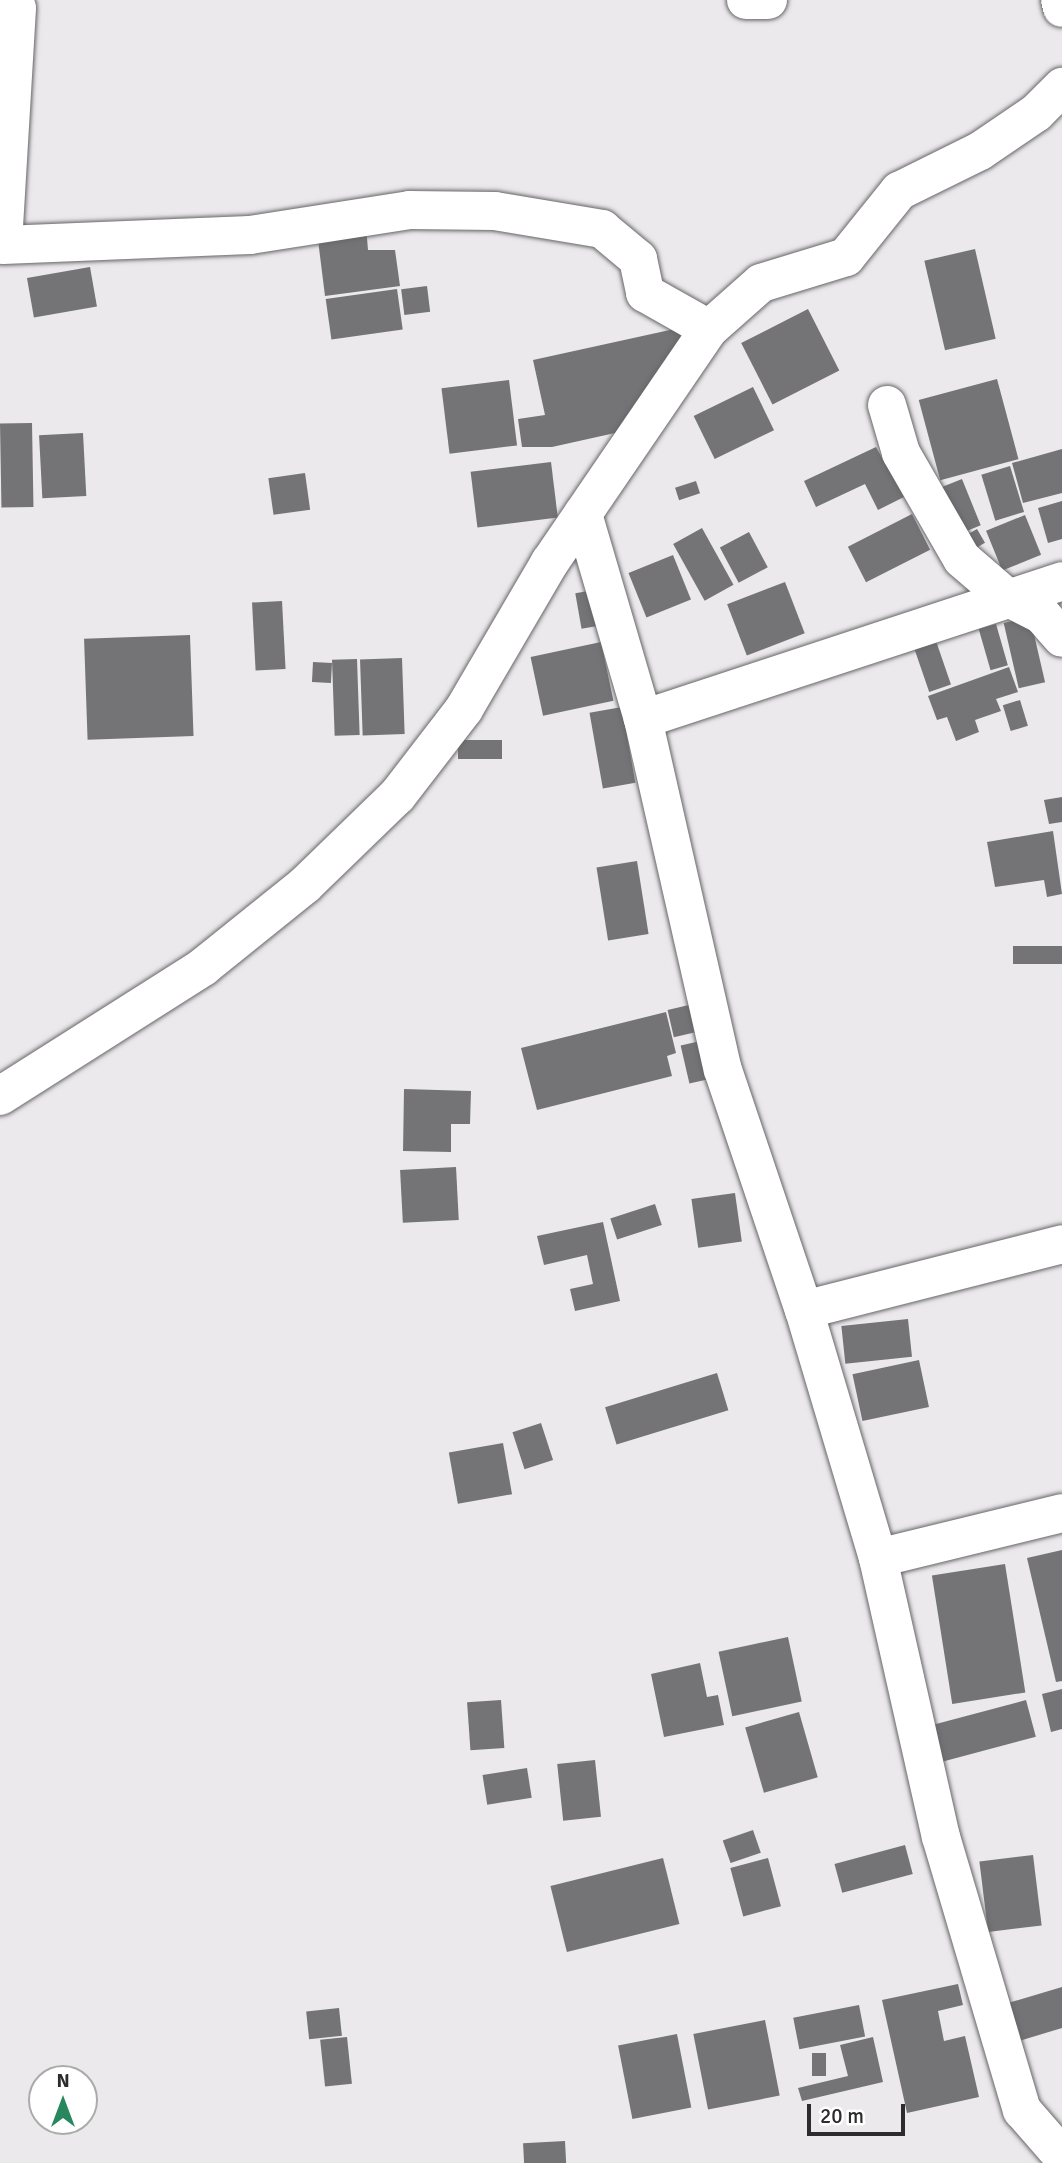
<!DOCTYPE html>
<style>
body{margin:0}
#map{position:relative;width:1062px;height:2163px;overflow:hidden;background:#ebe9ec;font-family:Signika,sans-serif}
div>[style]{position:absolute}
.building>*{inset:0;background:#747375;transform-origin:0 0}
.roads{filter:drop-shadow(0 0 2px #676568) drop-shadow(0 0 2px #676568)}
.street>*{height:38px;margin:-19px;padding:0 19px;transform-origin:19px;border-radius:19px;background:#fff}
span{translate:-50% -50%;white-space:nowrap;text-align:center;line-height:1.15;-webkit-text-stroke:7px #fff;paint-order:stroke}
.north{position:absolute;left:28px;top:2065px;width:70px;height:70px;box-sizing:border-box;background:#fff;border:2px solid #ababab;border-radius:50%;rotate:0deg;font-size:19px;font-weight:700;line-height:28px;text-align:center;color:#2d2c2d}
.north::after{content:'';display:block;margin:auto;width:24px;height:32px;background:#28875f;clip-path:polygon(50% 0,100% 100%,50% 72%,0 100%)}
.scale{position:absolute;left:807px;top:2104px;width:98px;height:32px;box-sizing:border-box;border:4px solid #2d2c2d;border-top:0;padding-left:9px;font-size:21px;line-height:24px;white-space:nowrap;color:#2d2c2d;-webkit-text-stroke:5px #fff;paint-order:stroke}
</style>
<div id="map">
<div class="building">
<div style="clip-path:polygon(366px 226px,368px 250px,395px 250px,400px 286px,325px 296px,317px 232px)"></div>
<div style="left:975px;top:249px;width:92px;height:52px;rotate:77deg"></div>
<div style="left:90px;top:267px;width:40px;height:64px;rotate:80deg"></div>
<div style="left:427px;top:286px;width:26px;height:26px;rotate:83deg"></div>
<div style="left:397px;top:289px;width:41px;height:72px;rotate:82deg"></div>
<div style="left:808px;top:309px;width:69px;height:75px;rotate:63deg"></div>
<div style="clip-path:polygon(679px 328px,683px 346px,615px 433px,552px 447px,522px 447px,518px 419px,545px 415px,533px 360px)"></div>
<div style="left:997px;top:379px;width:83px;height:81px;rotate:75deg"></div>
<div style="left:509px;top:380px;width:66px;height:68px;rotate:83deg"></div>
<div style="left:753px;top:387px;width:48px;height:66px;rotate:64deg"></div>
<div style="left:32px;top:423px;width:84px;height:32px;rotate:89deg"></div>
<div style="left:83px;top:433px;width:63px;height:44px;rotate:87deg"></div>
<div style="clip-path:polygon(876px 447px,904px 497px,878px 510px,865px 484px,816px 507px,804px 481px)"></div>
<div style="clip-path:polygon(1062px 449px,1062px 493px,1023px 503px,1012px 463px)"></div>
<div style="left:551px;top:462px;width:56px;height:81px;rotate:83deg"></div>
<div style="left:1010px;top:466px;width:48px;height:30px;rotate:73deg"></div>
<div style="left:305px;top:473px;width:37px;height:37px;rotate:82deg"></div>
<div style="left:962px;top:479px;width:50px;height:25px;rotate:68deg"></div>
<div style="left:696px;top:481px;width:13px;height:22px;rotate:72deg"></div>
<div style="clip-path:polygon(1062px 501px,1062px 539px,1048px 543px,1038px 508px)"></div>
<div style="left:912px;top:514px;width:40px;height:72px;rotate:63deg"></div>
<div style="left:1025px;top:515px;width:43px;height:42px;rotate:68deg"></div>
<div style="left:702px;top:528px;width:65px;height:33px;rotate:61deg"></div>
<div style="left:977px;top:529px;width:16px;height:16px;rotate:60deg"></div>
<div style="left:749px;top:532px;width:40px;height:33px;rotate:62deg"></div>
<div style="left:673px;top:555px;width:48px;height:48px;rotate:68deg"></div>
<div style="left:785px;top:582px;width:55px;height:62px;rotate:69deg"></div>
<div style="left:594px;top:590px;width:36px;height:19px;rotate:80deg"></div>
<div style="left:282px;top:601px;width:68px;height:30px;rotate:87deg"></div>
<div style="left:1030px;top:617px;width:67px;height:27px;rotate:77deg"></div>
<div style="left:996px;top:624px;width:43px;height:18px;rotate:74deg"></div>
<div style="left:190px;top:635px;width:101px;height:106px;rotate:88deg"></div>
<div style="left:936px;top:641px;width:46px;height:23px;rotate:71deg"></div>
<div style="left:601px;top:642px;width:60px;height:72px;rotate:78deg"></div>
<div style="left:402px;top:658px;width:76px;height:42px;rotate:88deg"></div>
<div style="left:357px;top:659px;width:76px;height:25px;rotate:88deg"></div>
<div style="left:313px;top:662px;width:19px;height:20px;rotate:3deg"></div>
<div style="clip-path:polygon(1009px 667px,1018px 692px,996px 699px,1001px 711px,975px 720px,979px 732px,956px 741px,947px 717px,937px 720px,928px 696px)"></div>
<div style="left:1020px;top:700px;width:27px;height:18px;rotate:73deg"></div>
<div style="left:622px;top:707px;width:77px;height:33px;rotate:80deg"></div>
<div style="left:502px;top:740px;width:19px;height:44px;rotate:90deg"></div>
<div style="clip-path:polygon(1062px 797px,1062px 822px,1049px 824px,1044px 800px)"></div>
<div style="clip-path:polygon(1053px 831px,1062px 894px,1047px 897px,1044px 880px,995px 887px,987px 842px)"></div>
<div style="left:637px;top:861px;width:74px;height:41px;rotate:81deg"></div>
<div style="left:1062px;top:946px;width:18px;height:49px;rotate:90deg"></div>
<div style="left:689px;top:1005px;width:28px;height:22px;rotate:77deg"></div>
<div style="clip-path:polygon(666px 1012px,676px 1053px,667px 1056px,672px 1076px,537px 1110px,521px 1048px)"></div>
<div style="left:705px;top:1040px;width:39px;height:25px;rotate:77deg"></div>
<div style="clip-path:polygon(404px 1089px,471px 1091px,470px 1124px,451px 1124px,451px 1152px,403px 1151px)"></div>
<div style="left:456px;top:1167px;width:53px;height:56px;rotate:87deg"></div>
<div style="left:735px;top:1193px;width:49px;height:44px;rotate:82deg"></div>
<div style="left:655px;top:1204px;width:22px;height:47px;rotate:72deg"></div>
<div style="clip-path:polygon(603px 1222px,620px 1301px,575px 1311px,570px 1289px,593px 1284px,587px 1255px,544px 1265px,537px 1236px)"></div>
<div style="left:908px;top:1319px;width:38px;height:67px;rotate:84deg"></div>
<div style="left:919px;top:1360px;width:48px;height:68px;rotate:78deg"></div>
<div style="left:717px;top:1373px;width:39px;height:117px;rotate:73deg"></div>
<div style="left:541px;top:1423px;width:39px;height:30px;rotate:72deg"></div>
<div style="left:503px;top:1443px;width:52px;height:55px;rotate:80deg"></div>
<div style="clip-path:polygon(1062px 1550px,1062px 1681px,1056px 1682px,1027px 1558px)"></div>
<div style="left:1005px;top:1564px;width:130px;height:74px;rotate:81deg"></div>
<div style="left:788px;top:1637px;width:66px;height:71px;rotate:78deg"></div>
<div style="clip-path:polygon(700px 1663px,707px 1697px,718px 1695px,724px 1725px,664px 1737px,651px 1674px)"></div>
<div style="clip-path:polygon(1062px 1689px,1062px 1729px,1051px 1732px,1042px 1694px)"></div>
<div style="left:501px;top:1700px;width:48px;height:34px;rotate:86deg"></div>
<div style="left:1026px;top:1700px;width:38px;height:97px;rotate:75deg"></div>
<div style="left:799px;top:1712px;width:68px;height:56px;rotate:74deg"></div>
<div style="left:595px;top:1760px;width:57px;height:38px;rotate:84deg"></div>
<div style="left:527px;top:1768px;width:30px;height:45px;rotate:81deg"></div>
<div style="left:753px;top:1830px;width:24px;height:32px;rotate:71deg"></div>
<div style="left:905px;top:1845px;width:30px;height:73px;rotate:75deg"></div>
<div style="left:1033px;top:1855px;width:71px;height:54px;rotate:83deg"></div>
<div style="left:663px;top:1858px;width:68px;height:116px;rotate:76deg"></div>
<div style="left:768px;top:1858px;width:50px;height:39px;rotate:75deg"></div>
<div style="clip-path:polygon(958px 1984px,963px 2005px,938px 2011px,944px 2041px,965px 2036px,979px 2097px,907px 2113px,882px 2000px)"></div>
<div style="clip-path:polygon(1062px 1987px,1062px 2028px,1019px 2041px,1008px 2003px)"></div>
<div style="left:859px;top:2005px;width:32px;height:67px;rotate:79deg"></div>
<div style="left:339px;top:2008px;width:28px;height:33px;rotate:84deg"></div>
<div style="left:765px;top:2020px;width:77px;height:73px;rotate:79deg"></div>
<div style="left:677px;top:2034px;width:75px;height:60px;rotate:79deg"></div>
<div style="left:347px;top:2037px;width:47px;height:27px;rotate:84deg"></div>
<div style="clip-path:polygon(873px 2037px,883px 2082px,802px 2101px,798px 2088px,848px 2076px,840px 2045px)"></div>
<div style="left:812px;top:2053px;width:14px;height:23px"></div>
<div style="left:565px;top:2141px;width:22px;height:42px;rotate:87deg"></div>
</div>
<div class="roads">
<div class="street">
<div style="left:746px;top:0;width:22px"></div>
<div style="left:1060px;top:0;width:8px;rotate:76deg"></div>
<div style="left:0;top:11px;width:17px;rotate:-10deg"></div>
<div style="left:17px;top:8px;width:237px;rotate:93.4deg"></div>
<div style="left:3px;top:245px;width:247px;rotate:-2.3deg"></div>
<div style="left:250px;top:235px;width:162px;rotate:-8.9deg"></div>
<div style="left:410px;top:210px;width:85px;rotate:0.7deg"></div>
<div style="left:495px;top:211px;width:109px;rotate:9.5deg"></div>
<div style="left:602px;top:229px;width:47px;rotate:39.8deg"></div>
<div style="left:638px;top:259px;width:35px;rotate:78deg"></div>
<div style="left:645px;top:293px;width:73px;rotate:29.4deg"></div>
<div style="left:887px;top:405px;width:50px;rotate:73.7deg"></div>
<div style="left:901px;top:453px;width:122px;rotate:60.1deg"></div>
<div style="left:962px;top:559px;width:57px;rotate:40.7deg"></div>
<div style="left:1005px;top:596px;width:42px;rotate:27.2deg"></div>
<div style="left:1042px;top:615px;width:30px;rotate:49deg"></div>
<div style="left:583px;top:514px;width:214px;rotate:73.7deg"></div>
<div style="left:643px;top:719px;width:360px;rotate:77.2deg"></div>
<div style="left:723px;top:1070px;width:253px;rotate:71.4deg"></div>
<div style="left:804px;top:1310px;width:259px;rotate:73.4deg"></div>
<div style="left:878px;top:1558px;width:286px;rotate:77.3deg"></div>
<div style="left:941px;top:1837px;width:285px;rotate:73.5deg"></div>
<div style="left:1022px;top:2110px;width:61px;rotate:49deg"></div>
<div style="left:643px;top:719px;width:441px;rotate:-18.2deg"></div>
<div style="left:0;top:1096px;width:241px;rotate:-32.4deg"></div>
<div style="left:203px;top:967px;width:131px;rotate:-38.8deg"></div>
<div style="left:305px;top:885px;width:128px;rotate:-44.1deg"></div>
<div style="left:397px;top:796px;width:110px;rotate:-52.4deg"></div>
<div style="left:464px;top:709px;width:170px;rotate:-59.7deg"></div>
<div style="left:550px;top:562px;width:282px;rotate:-55.7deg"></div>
<div style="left:709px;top:329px;width:69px;rotate:-41.5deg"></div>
<div style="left:761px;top:283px;width:89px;rotate:-17deg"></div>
<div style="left:846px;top:257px;width:85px;rotate:-51.2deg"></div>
<div style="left:899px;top:191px;width:90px;rotate:-26.3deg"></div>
<div style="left:980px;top:151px;width:68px;rotate:-34.2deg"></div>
<div style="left:1036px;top:113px;width:37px;rotate:-45deg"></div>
<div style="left:804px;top:1310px;width:266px;rotate:-14.3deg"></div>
<div style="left:878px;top:1558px;width:189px;rotate:-13.7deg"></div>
</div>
</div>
<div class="north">N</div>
<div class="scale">20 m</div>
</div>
